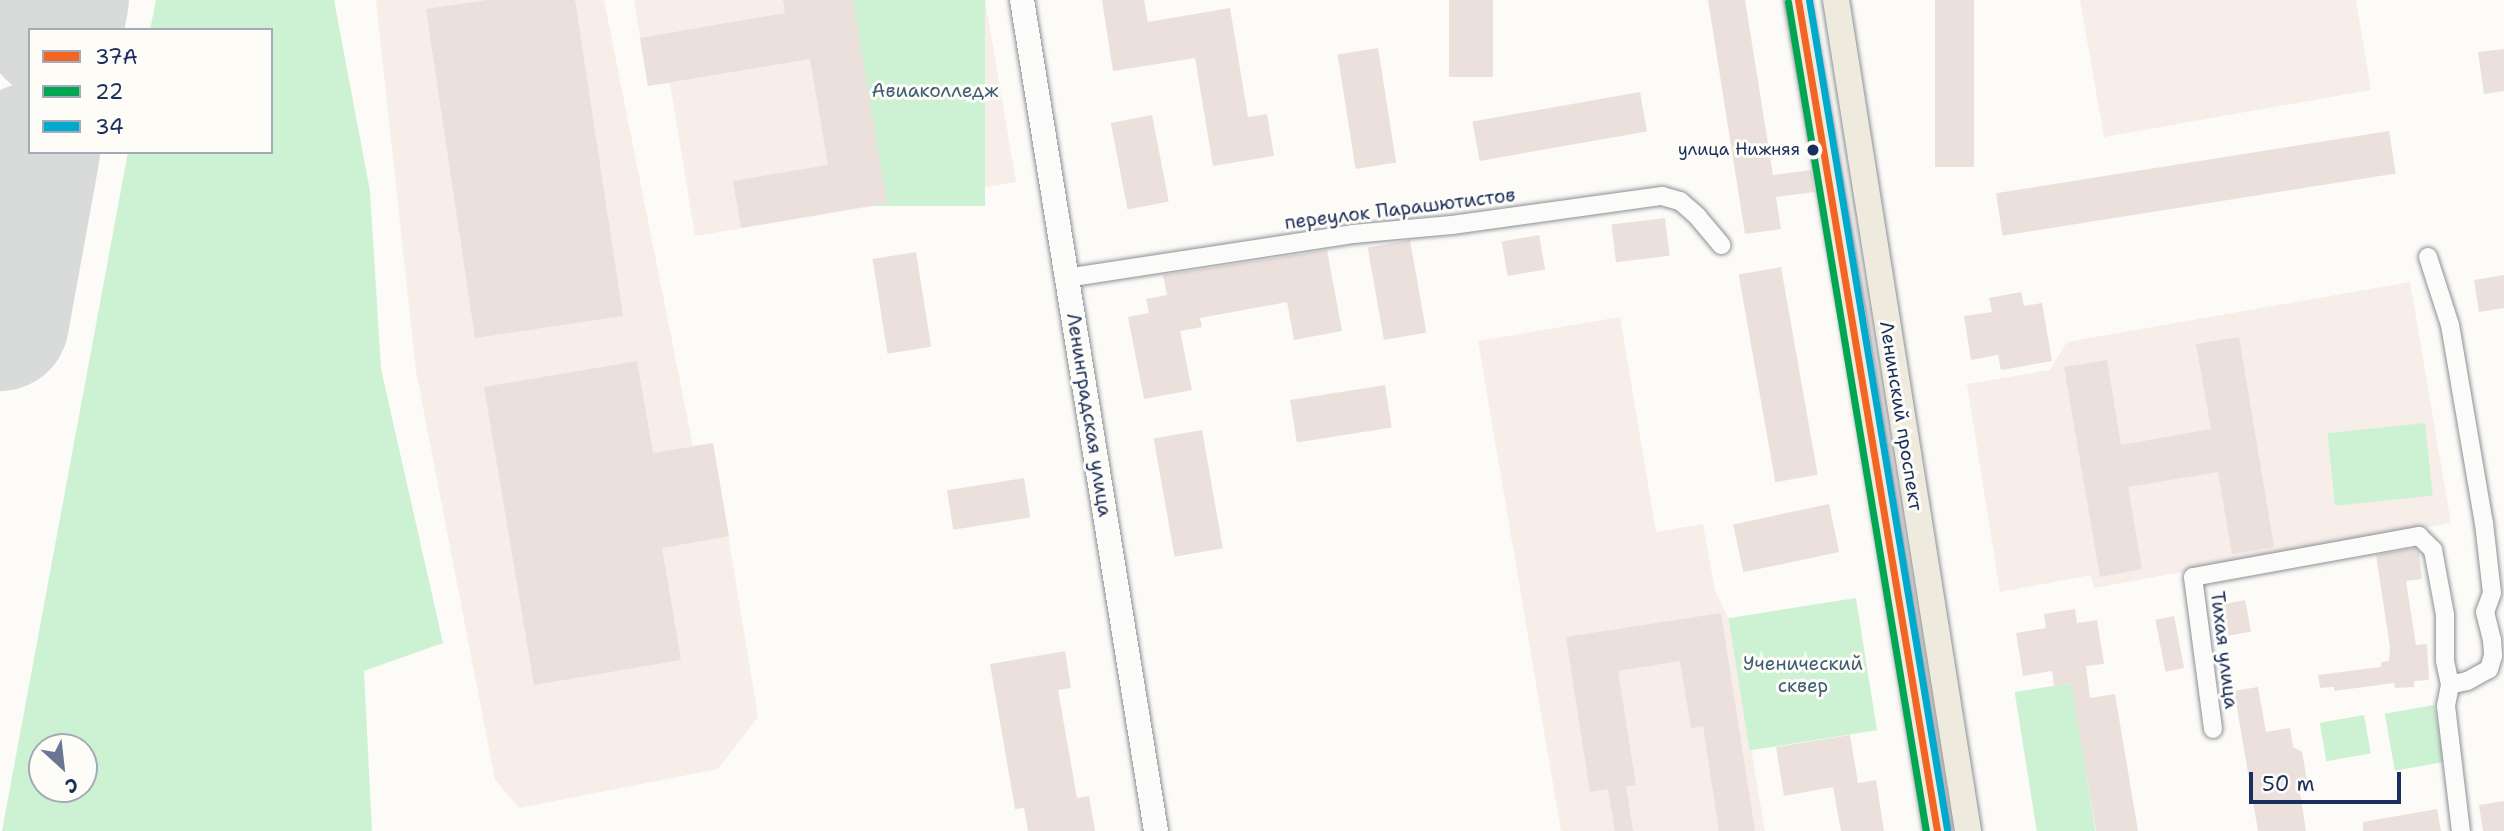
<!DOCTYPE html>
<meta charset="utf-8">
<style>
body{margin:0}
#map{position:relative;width:2504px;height:831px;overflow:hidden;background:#fcfbf8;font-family:"Shantell Sans",sans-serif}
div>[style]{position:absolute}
.built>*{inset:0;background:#f7ede9}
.green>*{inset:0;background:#cdf2d3;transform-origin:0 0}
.taxiway>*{height:54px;margin:-27px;padding:0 27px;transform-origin:27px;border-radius:27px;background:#d9dada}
.runway>*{height:138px;margin:-69px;padding:0 69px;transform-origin:69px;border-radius:69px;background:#d9dada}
.building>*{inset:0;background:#ebe0dc;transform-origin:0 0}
.roads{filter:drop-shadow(0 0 2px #8c9097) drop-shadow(0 0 2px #8c9097)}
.street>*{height:18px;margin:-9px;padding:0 9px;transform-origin:9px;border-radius:9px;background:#fbfbf9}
.secondary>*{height:24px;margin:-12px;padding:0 12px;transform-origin:12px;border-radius:12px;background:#fbfbf9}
.primary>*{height:26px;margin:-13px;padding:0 13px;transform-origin:13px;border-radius:13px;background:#eeeade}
.bus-1>*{height:7px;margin:-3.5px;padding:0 3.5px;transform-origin:3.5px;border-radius:3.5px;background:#f26522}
.bus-2>*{height:7px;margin:-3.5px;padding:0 3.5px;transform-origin:3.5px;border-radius:3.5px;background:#00a651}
.bus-3>*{height:7px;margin:-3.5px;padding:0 3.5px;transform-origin:3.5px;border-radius:3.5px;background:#00a9ce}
.dots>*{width:19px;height:19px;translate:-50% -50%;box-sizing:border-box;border:4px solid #fdfcf7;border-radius:50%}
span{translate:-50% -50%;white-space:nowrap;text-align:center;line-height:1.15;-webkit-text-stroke:6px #fdfcf7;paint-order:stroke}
.bus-label{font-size:17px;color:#1b2f5e}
.right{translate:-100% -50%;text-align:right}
.park-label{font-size:19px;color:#3e5e74}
.street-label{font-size:19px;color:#1b2f5e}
.legend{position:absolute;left:28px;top:28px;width:245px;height:126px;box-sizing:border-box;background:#fdfcf7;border:2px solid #a3aaba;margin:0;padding:9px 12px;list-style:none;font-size:21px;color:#1b2f5e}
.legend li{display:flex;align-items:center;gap:14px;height:35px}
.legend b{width:35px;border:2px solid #a3aaba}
.north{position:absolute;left:28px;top:733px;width:70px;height:70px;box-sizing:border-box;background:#fdfcf7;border:2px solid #a3aaba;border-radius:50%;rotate:153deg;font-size:19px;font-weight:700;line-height:28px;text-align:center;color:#1b2f5e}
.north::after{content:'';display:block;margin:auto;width:24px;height:32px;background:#6a7694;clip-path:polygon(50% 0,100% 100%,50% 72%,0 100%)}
.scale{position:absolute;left:2249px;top:772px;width:152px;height:32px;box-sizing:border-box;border:4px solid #1b2f5e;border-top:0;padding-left:9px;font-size:21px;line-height:24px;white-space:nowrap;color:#1b2f5e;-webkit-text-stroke:5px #fdfcf7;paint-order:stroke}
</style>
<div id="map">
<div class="built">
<div style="clip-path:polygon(376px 0,604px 0,693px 446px,713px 443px,758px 717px,718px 769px,519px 808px,495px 780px,416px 371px)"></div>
<div style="clip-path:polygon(634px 0,985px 0,1016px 182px,695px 236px,670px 83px,648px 86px)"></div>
<div style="clip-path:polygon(2080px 0,2356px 0,2371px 90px,2104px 137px)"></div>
<div style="clip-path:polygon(2410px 282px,2451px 523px,2094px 588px,2091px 575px,2000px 592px,1967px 384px,2050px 370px,2067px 342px)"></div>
<div style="clip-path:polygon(1620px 317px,1656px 532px,1703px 524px,1715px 591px,1729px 619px,1765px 831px,1561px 831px,1478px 341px)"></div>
</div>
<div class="green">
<div style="clip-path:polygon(evenodd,156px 0,334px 0,370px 191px,381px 369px,443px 643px,364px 671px,372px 831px,2px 831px,128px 152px,271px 152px,271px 30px,150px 30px,156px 0,42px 747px,84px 747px,84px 789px,42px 789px,42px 747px)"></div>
<div style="left:853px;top:0;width:132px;height:206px"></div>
<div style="left:2425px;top:423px;width:73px;height:98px;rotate:84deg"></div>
<div style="left:1856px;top:598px;width:134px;height:129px;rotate:81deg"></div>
<div style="left:2072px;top:683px;width:150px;height:58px;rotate:81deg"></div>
<div style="left:2434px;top:705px;width:58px;height:50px;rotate:80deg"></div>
<div style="left:2364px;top:715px;width:39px;height:45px;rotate:80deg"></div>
</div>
<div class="taxiway">
<div style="left:0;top:253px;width:49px;rotate:-64.5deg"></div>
</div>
<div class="runway">
<div style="left:54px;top:30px;width:31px;rotate:-79deg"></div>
<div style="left:0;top:322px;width:173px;rotate:-79.7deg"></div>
</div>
<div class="building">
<div style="clip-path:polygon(487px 0,575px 0,623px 316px,475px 338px,426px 9px)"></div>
<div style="clip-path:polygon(783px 0,853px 0,887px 203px,741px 228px,733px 181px,828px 165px,810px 59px,648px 86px,640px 38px,785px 13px)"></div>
<div style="clip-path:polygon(1102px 0,1144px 0,1148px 22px,1230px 8px,1248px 117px,1267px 114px,1274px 156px,1213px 166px,1195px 58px,1113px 71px)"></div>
<div style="left:1449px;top:0;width:44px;height:77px"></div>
<div style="clip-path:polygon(1708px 0,1745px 0,1773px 175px,1811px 170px,1815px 192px,1776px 197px,1781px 229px,1745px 234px)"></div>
<div style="left:1935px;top:0;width:39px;height:167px"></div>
<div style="left:1378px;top:48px;width:116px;height:41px;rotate:81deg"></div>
<div style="clip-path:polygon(2504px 49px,2504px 91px,2484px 94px,2478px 52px)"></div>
<div style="left:1640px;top:92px;width:40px;height:170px;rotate:80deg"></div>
<div style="left:1152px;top:115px;width:88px;height:42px;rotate:79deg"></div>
<div style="left:2389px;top:131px;width:43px;height:398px;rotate:81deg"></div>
<div style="left:1665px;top:218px;width:38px;height:54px;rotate:83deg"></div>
<div style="left:1539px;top:235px;width:35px;height:38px;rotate:80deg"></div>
<div style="left:1410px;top:240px;width:94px;height:43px;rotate:80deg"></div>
<div style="clip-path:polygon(1327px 250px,1342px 331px,1294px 340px,1287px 302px,1200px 318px,1202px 327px,1180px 331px,1192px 390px,1144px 399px,1128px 317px,1149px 313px,1146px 299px,1167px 295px,1163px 275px)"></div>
<div style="left:916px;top:252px;width:96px;height:44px;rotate:81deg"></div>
<div style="left:1781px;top:267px;width:211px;height:43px;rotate:80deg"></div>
<div style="clip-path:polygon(2504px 275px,2504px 308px,2479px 312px,2474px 280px)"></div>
<div style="clip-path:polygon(2021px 292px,2024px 306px,2042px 303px,2052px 361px,2001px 370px,1998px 355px,1971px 360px,1964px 316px,1992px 312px,1989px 298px)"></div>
<div style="clip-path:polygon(2239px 337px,2274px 547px,2232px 554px,2218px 472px,2128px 487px,2142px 569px,2100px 577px,2064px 367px,2107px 360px,2121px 445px,2211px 429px,2196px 344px)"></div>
<div style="clip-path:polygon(637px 361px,653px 453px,713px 443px,729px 536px,662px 548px,681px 660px,534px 685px,484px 387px)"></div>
<div style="left:1385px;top:385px;width:43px;height:96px;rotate:81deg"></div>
<div style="left:1202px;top:430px;width:120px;height:49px;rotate:80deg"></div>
<div style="left:1024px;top:478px;width:40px;height:78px;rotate:81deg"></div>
<div style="left:1829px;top:504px;width:49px;height:98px;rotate:78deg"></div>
<div style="clip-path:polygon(2415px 548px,2419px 552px,2422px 579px,2406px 581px,2416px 645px,2427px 644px,2429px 680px,2414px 681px,2414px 687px,2395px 688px,2394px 683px,2334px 691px,2334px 687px,2320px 688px,2318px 675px,2381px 667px,2381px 662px,2389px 661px,2390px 647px,2376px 555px)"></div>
<div style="left:2245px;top:600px;width:32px;height:23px;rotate:79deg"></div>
<div style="clip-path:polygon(2075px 609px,2077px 623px,2097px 620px,2104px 664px,2086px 666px,2090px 698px,2115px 694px,2138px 831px,2096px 831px,2071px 683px,2054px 686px,2052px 671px,2023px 676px,2016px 633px,2046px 628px,2044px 614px)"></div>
<div style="clip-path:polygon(1721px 613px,1755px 831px,1719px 831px,1703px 726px,1691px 728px,1680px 661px,1618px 671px,1636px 785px,1626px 786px,1633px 831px,1615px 831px,1608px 789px,1590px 792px,1566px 637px)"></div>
<div style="left:2174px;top:616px;width:53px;height:19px;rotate:79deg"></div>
<div style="clip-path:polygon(1065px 651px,1071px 688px,1058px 690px,1077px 798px,1089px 796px,1095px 831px,1028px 831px,1024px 808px,1015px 809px,990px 664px)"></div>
<div style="clip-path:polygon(2258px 687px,2266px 732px,2290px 728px,2293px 747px,2302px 752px,2307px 780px,2299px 786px,2306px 831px,2258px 831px,2234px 691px)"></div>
<div style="clip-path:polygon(1850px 735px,1858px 783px,1876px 780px,1884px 831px,1841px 831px,1833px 787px,1784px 796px,1776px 747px)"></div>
<div style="clip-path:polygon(2504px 801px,2504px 831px,2483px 831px,2479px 805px)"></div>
<div style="clip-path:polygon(2437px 809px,2441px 831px,2363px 831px,2363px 822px)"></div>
</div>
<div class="roads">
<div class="street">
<div style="left:2428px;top:257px;width:71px;rotate:72.1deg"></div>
<div style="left:2450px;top:325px;width:201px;rotate:80.3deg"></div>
<div style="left:2484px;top:523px;width:70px;rotate:83.5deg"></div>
<div style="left:2492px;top:593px;width:20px;rotate:110deg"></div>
<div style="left:2485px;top:612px;width:29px;rotate:76deg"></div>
<div style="left:2492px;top:640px;width:16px;rotate:86deg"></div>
<div style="left:2493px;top:656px;width:14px;rotate:107deg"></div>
<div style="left:2489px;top:669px;width:25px;rotate:151deg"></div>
<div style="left:2467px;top:681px;width:17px;rotate:167deg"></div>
<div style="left:1066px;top:278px;width:290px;rotate:-8.7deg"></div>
<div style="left:1353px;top:234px;width:99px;rotate:-5.2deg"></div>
<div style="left:1452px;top:225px;width:212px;rotate:-7.9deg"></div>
<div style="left:1662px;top:196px;width:19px;rotate:16deg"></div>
<div style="left:1680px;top:201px;width:23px;rotate:41deg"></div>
<div style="left:1697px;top:216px;width:38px;rotate:50deg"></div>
<div style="left:2213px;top:729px;width:153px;rotate:-97.5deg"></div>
<div style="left:2193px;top:577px;width:230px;rotate:-10.3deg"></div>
<div style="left:2419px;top:536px;width:20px;rotate:45deg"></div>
<div style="left:2433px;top:550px;width:66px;rotate:79.5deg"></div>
<div style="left:2445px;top:615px;width:46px;rotate:90deg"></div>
<div style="left:2445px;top:661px;width:25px;rotate:78deg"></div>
<div style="left:2450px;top:685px;width:21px;rotate:101deg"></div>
<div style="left:2446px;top:706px;width:126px;rotate:83.2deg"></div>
</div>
<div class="secondary">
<div style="left:1022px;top:0;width:842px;rotate:80.84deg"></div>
</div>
<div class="primary">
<div style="left:1798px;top:0;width:317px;rotate:80.2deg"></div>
<div style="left:1852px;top:312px;width:526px;rotate:80.7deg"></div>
<div style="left:1836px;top:0;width:841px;rotate:80.97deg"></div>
</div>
</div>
<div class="bus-1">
<div style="left:1798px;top:0;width:843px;rotate:80.5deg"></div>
</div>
<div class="bus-2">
<div style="left:1788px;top:2px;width:840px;rotate:80.55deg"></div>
</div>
<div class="bus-3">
<div style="left:1809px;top:0;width:840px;rotate:80.55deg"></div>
</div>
<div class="dots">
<div style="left:1813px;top:150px;background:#1b2f5e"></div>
</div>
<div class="bus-label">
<span class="right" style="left:1800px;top:150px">улица Нижняя</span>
</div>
<div class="park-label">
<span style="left:935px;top:91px">Авиаколледж</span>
<span style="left:1803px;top:675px">Ученический<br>сквер</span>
</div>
<div class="street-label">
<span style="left:1400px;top:209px;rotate:-7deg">переулок Парашютистов</span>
<span style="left:1089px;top:415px;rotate:81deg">Ленинградская улица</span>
<span style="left:1901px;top:416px;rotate:81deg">Ленинский проспект</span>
<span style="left:2224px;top:650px;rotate:83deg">Тихая улица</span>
</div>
<ul class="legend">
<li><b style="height:9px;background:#f26522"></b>37А</li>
<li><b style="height:9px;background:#00a651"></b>22</li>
<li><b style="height:9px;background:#00a9ce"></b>34</li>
</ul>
<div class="north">С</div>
<div class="scale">50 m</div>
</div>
